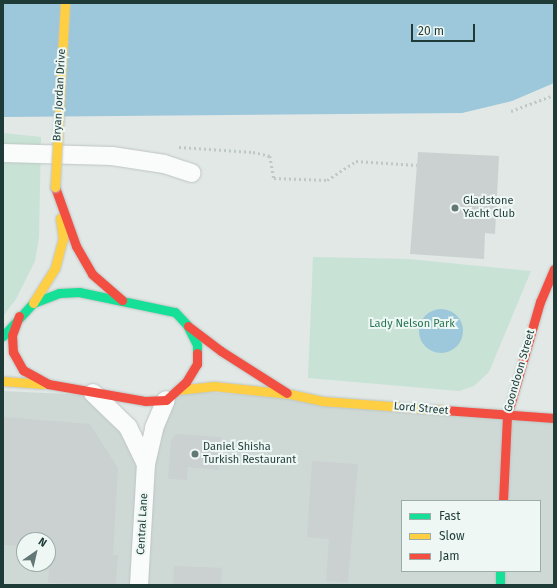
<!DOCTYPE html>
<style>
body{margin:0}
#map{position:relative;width:557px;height:588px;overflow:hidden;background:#e1e8e6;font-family:"Fira Sans",sans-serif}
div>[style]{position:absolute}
.built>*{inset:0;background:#ced9d6}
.green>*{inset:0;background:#c8e2d5}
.water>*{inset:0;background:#9dc7da}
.round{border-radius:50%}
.building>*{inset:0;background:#cbd1d0;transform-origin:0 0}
.path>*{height:2.5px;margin-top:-1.25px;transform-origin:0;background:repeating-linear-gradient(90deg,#bec8c7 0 2px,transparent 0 5px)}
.roads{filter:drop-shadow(0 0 1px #bec5c3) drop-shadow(0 0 1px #bec5c3)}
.street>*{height:18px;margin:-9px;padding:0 9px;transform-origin:9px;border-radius:9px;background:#fafcfb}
.fast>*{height:9px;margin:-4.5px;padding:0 4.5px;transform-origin:4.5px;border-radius:4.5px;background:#16e098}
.slow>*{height:9px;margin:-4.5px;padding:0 4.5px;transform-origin:4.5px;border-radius:4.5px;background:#ffcf43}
.jam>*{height:9px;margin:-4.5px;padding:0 4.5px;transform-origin:4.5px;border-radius:4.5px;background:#f24e42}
.bridges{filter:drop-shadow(0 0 1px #bdc5c3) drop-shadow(0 0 1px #bdc5c3)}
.slow-bridge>*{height:9px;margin:-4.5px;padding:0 4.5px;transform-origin:4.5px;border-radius:4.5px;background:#ffcf43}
.dots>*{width:11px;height:11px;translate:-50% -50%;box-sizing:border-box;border:2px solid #eef7f4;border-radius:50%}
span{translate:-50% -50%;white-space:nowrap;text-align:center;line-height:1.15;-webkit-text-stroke:4px #eef7f4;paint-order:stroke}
.street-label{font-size:11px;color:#1e3b38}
.poi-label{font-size:11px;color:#1e3b38}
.left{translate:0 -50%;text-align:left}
.park-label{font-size:11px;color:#267552}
.frame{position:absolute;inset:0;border:4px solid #1e3b38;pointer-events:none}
.legend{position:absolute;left:401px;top:500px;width:140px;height:72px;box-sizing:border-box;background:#eef7f4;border:1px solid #9baca9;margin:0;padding:5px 7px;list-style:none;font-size:12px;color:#1e3b38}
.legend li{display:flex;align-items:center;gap:8px;height:20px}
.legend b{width:20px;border:1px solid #9baca9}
.north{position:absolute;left:16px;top:532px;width:40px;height:40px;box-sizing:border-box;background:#eef7f4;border:1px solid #9baca9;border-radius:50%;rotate:34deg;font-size:11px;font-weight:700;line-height:16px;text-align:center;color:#1e3b38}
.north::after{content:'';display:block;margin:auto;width:14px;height:18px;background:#627875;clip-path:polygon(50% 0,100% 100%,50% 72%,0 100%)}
.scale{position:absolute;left:411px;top:24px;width:64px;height:18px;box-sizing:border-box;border:2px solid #1e3b38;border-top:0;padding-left:5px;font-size:12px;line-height:14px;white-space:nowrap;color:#1e3b38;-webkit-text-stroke:3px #eef7f4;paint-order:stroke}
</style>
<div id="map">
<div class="built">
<div style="clip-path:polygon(evenodd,177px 390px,554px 418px,554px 585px,3px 585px,3px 391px,110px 396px,146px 463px,177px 390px,402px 501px,540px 501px,540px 571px,402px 571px,402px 501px,177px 390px,24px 540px,48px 540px,48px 564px,24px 564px,24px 540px)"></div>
</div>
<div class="green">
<div style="clip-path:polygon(3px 133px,41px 137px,39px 237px,35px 261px,16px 299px,3px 316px)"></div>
<div style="clip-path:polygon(313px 257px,408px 259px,531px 271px,489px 372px,474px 386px,459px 391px,308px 378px)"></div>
</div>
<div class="water">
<div style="clip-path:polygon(3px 3px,554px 3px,554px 83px,512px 101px,462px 113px,3px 117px)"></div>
<div class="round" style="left:419px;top:309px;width:44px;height:44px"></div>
</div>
<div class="building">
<div style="clip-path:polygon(418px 152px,499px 156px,495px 234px,485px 233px,484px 259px,410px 254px)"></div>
<div style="clip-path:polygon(3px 417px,90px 424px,118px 468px,113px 555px,118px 555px,116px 585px,48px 583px,50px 548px,48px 548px,48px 540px,24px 540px,24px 546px,3px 545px)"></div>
<div style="clip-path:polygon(176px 434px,221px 437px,219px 470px,188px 467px,187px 480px,168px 479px,171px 440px)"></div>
<div style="clip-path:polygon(312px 461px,358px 464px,348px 583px,326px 581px,329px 539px,307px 537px)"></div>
<div style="left:174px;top:566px;width:48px;height:19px;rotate:2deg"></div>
</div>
<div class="path">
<div style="left:511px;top:111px;width:46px;rotate:-20.4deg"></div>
<div style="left:179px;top:147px;width:74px;rotate:3.9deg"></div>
<div style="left:253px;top:152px;width:17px;rotate:13deg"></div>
<div style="left:270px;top:156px;width:22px;rotate:80deg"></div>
<div style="left:274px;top:178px;width:53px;rotate:2.2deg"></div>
<div style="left:327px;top:180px;width:35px;rotate:-33deg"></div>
<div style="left:356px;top:161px;width:61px;rotate:3.8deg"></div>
</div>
<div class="roads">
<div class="street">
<div style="left:3px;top:153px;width:109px;rotate:1.6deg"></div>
<div style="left:112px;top:156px;width:53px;rotate:8.7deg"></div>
<div style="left:164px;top:164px;width:29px;rotate:18deg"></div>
<div style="left:93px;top:393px;width:49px;rotate:44.2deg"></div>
<div style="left:128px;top:427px;width:41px;rotate:64.1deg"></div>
<div style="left:139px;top:585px;width:121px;rotate:-86.7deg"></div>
<div style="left:146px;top:464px;width:37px;rotate:-77deg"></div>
<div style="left:154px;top:428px;width:30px;rotate:-67deg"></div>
</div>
<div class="fast">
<div style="left:3px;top:336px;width:45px;rotate:-47.7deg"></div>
<div style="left:33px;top:303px;width:28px;rotate:-21deg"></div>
<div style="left:59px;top:293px;width:20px;rotate:-3deg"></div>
<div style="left:79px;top:292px;width:98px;rotate:11.8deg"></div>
<div style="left:175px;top:312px;width:18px;rotate:47deg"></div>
<div style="left:187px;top:325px;width:22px;rotate:63deg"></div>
<div style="left:197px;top:345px;width:8px;rotate:90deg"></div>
<div style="left:500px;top:571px;width:14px;rotate:90deg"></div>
</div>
<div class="slow">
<div style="left:33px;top:303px;width:41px;rotate:-57.8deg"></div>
<div style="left:55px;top:268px;width:30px;rotate:-75deg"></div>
<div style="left:63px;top:239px;width:21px;rotate:-98deg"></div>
<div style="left:3px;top:381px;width:40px;rotate:4.3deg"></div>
<div style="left:177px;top:390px;width:36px;rotate:-6deg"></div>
<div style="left:213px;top:386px;width:77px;rotate:5.9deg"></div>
<div style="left:290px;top:394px;width:33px;rotate:12deg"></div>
<div style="left:322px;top:401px;width:122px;rotate:4.2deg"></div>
</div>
<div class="jam">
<div style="left:55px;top:187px;width:63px;rotate:70.4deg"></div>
<div style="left:76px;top:246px;width:32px;rotate:60deg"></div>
<div style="left:92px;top:274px;width:40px;rotate:41deg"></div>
<div style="left:19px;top:316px;width:20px;rotate:110deg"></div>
<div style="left:12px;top:335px;width:17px;rotate:87deg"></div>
<div style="left:13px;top:352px;width:21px;rotate:61deg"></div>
<div style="left:23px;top:370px;width:29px;rotate:29deg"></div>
<div style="left:48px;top:384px;width:98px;rotate:9.9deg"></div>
<div style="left:145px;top:401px;width:21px;rotate:-3deg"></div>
<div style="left:166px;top:400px;width:27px;rotate:-42deg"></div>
<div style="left:186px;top:382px;width:21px;rotate:-59deg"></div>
<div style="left:197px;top:364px;width:11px;rotate:-90deg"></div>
<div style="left:188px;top:326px;width:41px;rotate:37.1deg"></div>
<div style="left:221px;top:351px;width:78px;rotate:32.5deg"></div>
<div style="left:444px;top:410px;width:110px;rotate:4.2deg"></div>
<div style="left:503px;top:501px;width:85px;rotate:-87.3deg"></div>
<div style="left:507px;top:416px;width:119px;rotate:-73.9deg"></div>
<div style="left:540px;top:302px;width:36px;rotate:-67deg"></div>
</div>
</div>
<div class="bridges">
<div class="slow-bridge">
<div style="left:55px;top:187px;width:184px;rotate:-86.9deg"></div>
</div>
</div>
<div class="dots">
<div style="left:455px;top:208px;background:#627875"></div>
<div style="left:195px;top:454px;background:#627875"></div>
</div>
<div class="street-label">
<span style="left:60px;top:95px;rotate:-87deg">Bryan Jordan Drive</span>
<span style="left:520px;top:371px;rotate:-74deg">Goondoon Street</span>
<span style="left:421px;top:409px;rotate:5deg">Lord Street</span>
<span style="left:143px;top:524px;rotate:-87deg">Central Lane</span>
</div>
<div class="poi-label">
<span class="left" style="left:463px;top:208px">Gladstone<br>Yacht Club</span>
<span class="left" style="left:203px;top:454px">Daniel Shisha<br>Turkish Restaurant</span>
</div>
<div class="park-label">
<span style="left:412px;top:324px">Lady Nelson Park</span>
</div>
<div class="frame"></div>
<ul class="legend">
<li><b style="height:5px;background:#16e098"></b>Fast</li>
<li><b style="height:5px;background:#ffcf43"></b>Slow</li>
<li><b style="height:5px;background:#f24e42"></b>Jam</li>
</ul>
<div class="north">N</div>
<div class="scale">20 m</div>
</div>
